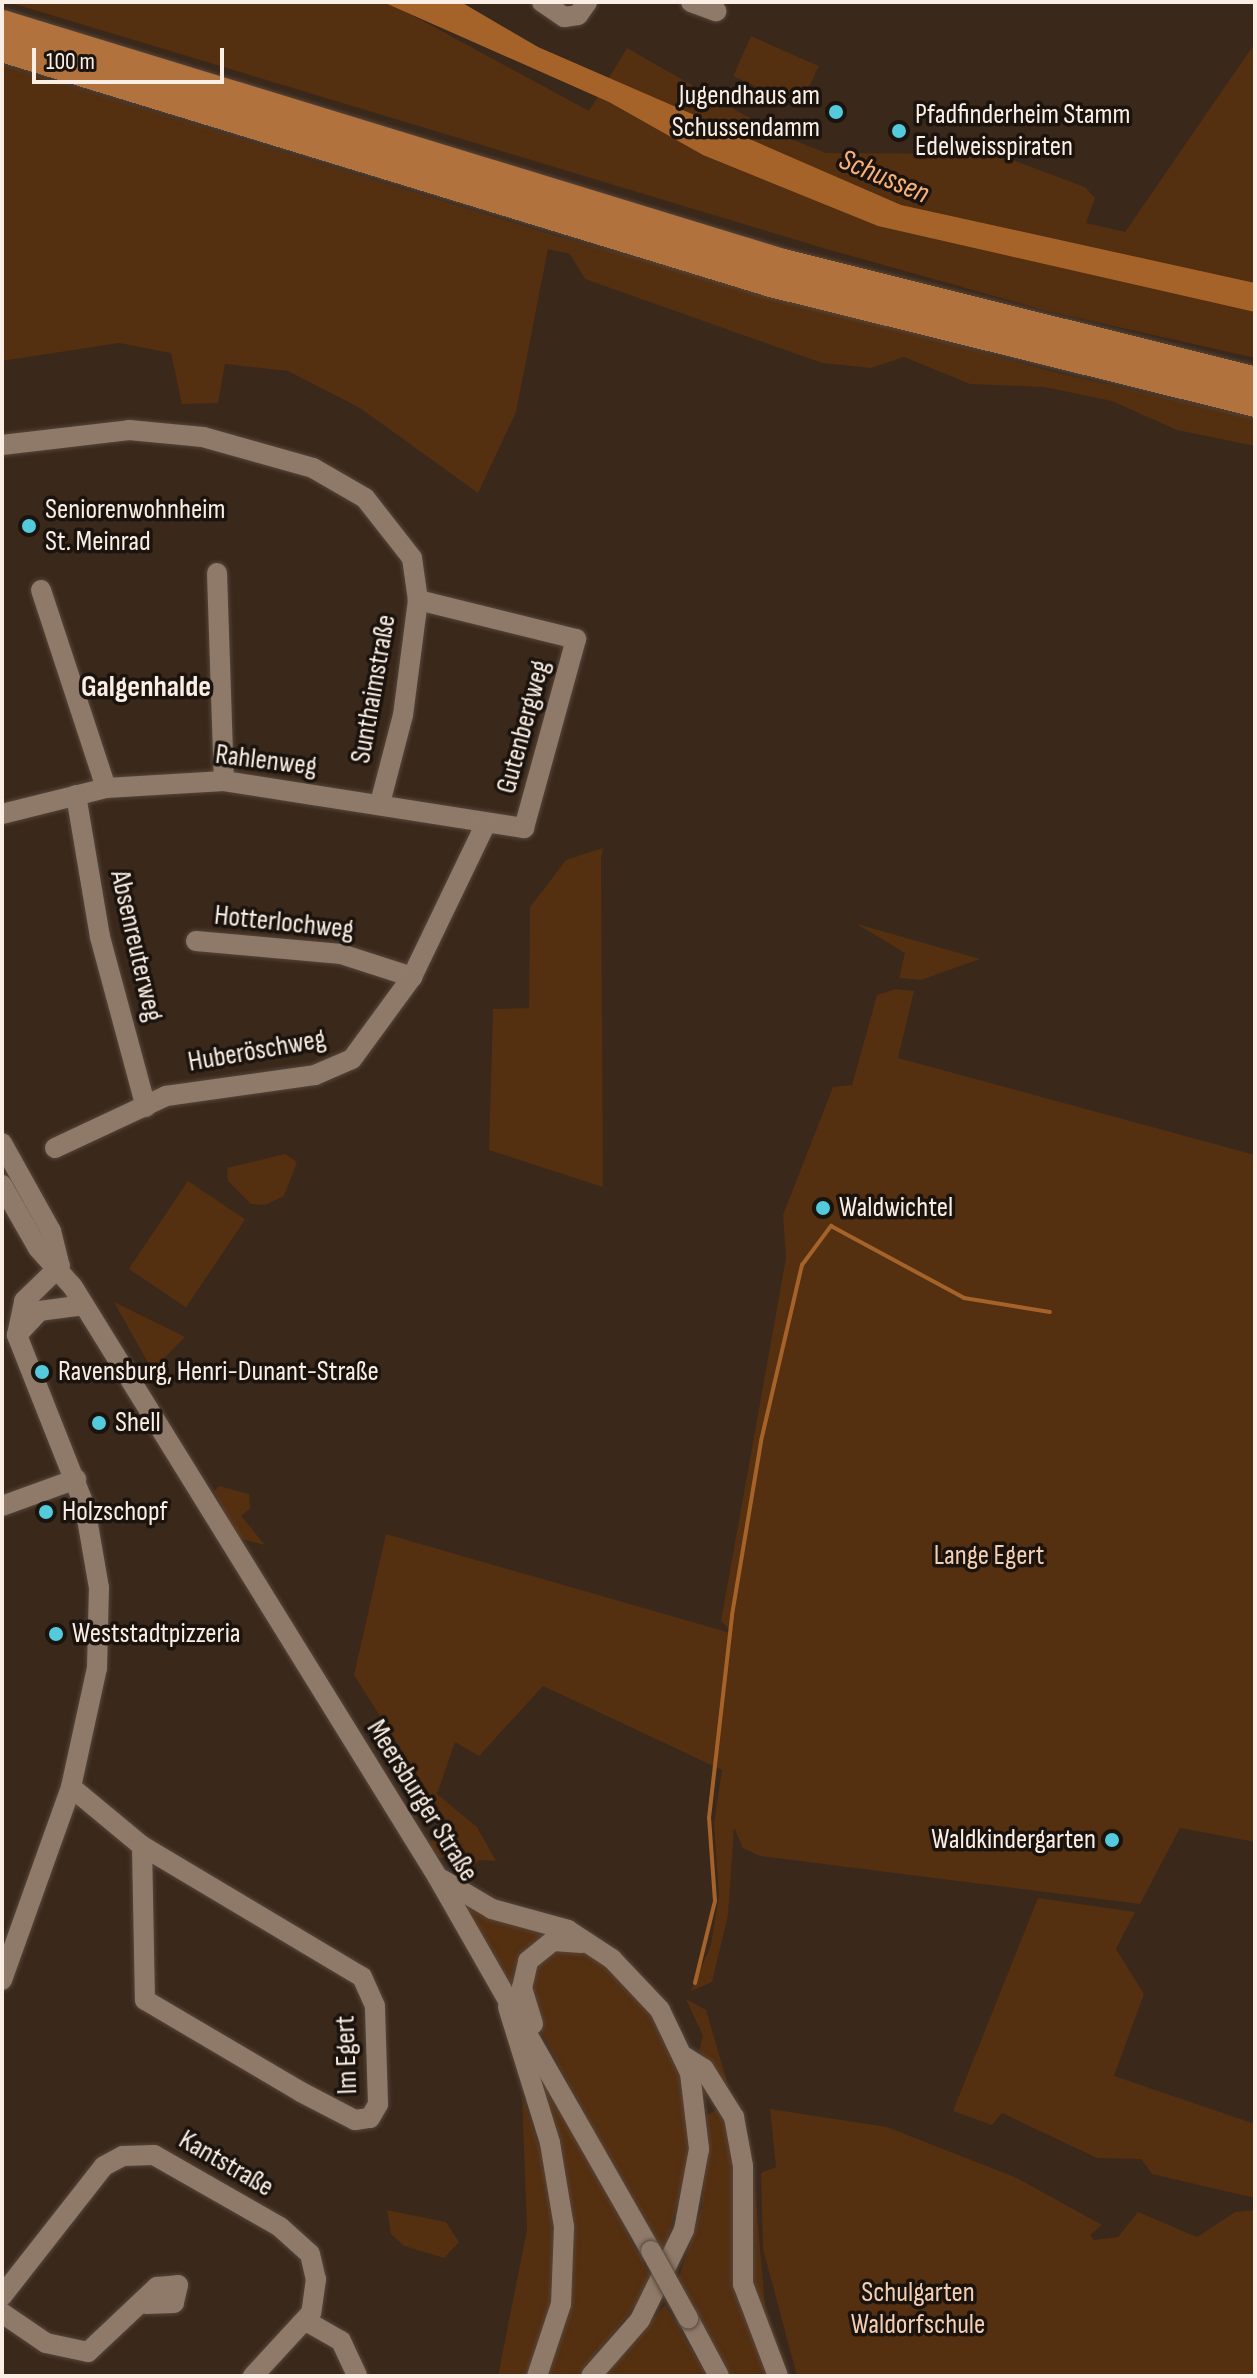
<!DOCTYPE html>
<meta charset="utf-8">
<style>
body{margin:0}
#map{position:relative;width:1257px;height:2378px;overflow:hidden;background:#3a281b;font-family:"Sofia Sans Condensed",sans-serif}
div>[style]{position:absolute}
.green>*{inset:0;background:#542f10;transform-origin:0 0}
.water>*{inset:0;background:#a5632a}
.stream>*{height:4px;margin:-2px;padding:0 2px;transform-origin:2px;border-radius:2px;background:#a5632a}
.roads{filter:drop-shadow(0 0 2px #55463b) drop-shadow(0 0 2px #55463b)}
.minor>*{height:20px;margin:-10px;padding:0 10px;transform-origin:10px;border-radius:10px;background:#8f7a6a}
.highway>*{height:28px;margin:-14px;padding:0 14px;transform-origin:14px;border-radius:14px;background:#b2723d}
.bridges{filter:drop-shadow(0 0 2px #55463b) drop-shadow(0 0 2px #55463b)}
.minor-bridge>*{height:20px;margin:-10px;padding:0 10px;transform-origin:10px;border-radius:10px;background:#8f7a6a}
.dots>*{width:22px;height:22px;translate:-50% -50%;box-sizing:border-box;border:4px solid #1b130d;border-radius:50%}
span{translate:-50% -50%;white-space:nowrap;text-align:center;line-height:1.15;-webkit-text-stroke:7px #1b130d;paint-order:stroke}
.poi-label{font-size:28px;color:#faeee5}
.right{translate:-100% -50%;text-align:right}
.left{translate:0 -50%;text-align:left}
.street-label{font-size:28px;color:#faeee5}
.park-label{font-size:28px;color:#f5cfb4}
.water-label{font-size:30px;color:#fab178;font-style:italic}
.neighbourhood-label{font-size:30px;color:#faeee5;font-weight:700}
.frame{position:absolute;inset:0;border:4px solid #faeee5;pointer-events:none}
.scale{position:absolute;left:32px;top:48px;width:192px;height:36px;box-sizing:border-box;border:4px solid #faeee5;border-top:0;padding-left:10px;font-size:24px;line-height:28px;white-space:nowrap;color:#faeee5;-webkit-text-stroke:6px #1b130d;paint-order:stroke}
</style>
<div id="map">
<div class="green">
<div style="clip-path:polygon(8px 2px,388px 2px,589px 111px,627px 48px,774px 132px,826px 153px,997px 154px,1085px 187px,1095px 198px,1086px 223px,1125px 232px,1255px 43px,1255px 358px,1047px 311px,823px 248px)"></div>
<div style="left:751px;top:36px;width:74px;height:44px;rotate:24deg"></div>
<div style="clip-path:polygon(2px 65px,553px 235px,1058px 373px,1255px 418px,1255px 446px,1177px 430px,1112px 401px,1044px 387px,970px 384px,904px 357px,871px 368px,822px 363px,585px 279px,570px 254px,548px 249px,516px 412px,478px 493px,360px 408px,288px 371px,225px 364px,218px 403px,182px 404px,171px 353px,119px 343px,2px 361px)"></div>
<div style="clip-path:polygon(603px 848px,601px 859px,603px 1187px,489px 1150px,493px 1009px,529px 1008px,530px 907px,566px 860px)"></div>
<div style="clip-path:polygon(857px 924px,980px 959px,921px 980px,899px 978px,905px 953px)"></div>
<div style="clip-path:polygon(896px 989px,914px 991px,898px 1058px,1255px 1155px,1255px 1842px,1180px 1828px,1140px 1904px,760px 1856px,743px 1848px,734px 1828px,728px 1915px,712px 1982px,691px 1991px,711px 1945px,719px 1895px,714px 1823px,722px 1770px,543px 1686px,479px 1756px,455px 1742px,437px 1794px,477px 1827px,496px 1861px,479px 1860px,471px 1869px,454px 1856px,439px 1858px,423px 1837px,431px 1841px,449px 1825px,354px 1675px,386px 1534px,734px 1634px,721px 1621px,786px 1258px,783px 1215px,833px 1087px,852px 1085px,877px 995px)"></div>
<div style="clip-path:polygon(285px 1154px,297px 1162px,284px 1196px,265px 1205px,251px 1204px,228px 1181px,227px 1168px)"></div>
<div style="left:188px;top:1181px;width:69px;height:106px;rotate:34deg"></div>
<div style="clip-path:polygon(114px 1302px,185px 1337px,152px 1370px)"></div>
<div style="clip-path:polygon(219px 1486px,249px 1494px,250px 1509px,241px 1516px,265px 1545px,238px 1538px,214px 1491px)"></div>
<div style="clip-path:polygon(459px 1898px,559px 1932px,524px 1952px,516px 1995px)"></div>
<div style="clip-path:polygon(1038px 1898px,1135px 1912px,1116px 1949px,1144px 1994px,1114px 2076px,1255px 2124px,1255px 2198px,1152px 2174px,1141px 2159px,1097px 2158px,1002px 2113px,992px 2125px,953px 2111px)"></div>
<div style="clip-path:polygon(582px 1946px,635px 1984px,680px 2060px,692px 2143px,662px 2263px,539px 2027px,529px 1993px,543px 1953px)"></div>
<div style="clip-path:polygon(686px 1999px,706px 2010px,729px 2088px,699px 2051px,703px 2036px)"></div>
<div style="clip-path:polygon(520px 2032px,654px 2283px,578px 2376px,543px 2376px,571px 2281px)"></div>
<div style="clip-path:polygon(522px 2096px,554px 2191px,559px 2279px,530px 2376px,498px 2376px,527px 2230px)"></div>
<div style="clip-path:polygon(735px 2101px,751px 2143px,765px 2306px,789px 2376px,750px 2286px)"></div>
<div style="clip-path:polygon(721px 2108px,736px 2164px,733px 2268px,768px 2376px,727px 2376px,688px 2318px,678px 2279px,702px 2207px,707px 2115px)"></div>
<div style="clip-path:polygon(770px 2109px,887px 2127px,1017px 2178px,1102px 2225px,1090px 2235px,1094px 2240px,1118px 2237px,1138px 2212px,1197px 2237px,1235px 2212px,1255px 2210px,1255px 2376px,797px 2376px,763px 2249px,761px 2173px,776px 2167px)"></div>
<div style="clip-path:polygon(387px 2210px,446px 2222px,459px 2242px,444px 2258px,404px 2246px,391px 2234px)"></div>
<div style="clip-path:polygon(665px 2305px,707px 2376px,600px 2376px,645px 2328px)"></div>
</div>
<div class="water">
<div style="clip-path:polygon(383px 2px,461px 2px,538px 47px,901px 205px,1255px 283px,1255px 312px,878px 226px,703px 155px,609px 102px)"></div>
</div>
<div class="stream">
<div style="left:695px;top:1983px;width:84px;rotate:-76.3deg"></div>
<div style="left:715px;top:1901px;width:83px;rotate:-94.1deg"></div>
<div style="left:709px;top:1818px;width:204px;rotate:-83.5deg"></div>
<div style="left:732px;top:1615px;width:176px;rotate:-80.5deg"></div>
<div style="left:761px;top:1441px;width:181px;rotate:-76.9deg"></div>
<div style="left:802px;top:1265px;width:49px;rotate:-53.4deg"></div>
<div style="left:831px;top:1226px;width:151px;rotate:28.4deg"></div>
<div style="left:964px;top:1298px;width:87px;rotate:9.2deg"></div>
</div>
<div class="roads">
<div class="minor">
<div style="left:542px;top:2px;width:27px;rotate:34deg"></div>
<div style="left:564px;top:17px;width:14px;rotate:-8deg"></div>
<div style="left:578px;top:15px;width:16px;rotate:-55deg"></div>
<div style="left:691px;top:2px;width:27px;rotate:20deg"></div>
<div style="left:2px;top:445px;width:128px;rotate:-6.7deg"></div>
<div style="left:129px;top:430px;width:74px;rotate:5.4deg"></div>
<div style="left:203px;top:437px;width:114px;rotate:15.7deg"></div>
<div style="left:313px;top:468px;width:60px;rotate:30deg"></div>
<div style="left:365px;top:498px;width:76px;rotate:51.9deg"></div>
<div style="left:412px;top:558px;width:42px;rotate:81.9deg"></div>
<div style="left:418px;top:600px;width:116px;rotate:97.4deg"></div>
<div style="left:403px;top:715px;width:91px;rotate:104.6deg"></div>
<div style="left:217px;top:573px;width:208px;rotate:88.1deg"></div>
<div style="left:41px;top:590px;width:208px;rotate:71.8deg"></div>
<div style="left:76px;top:795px;width:144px;rotate:80.4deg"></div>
<div style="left:100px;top:937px;width:176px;rotate:74.9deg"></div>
<div style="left:2px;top:814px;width:107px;rotate:-14deg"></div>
<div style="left:106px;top:788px;width:118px;rotate:-3.4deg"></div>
<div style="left:224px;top:781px;width:304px;rotate:8.9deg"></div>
<div style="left:524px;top:828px;width:196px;rotate:-74.6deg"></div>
<div style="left:576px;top:639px;width:163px;rotate:-166.1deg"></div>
<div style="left:196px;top:941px;width:146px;rotate:5.1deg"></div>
<div style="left:341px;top:954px;width:75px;rotate:17.9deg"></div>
<div style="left:2px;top:1143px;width:101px;rotate:60.9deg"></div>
<div style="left:51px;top:1231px;width:36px;rotate:76deg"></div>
<div style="left:55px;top:1148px;width:123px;rotate:-25.1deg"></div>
<div style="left:166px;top:1096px;width:150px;rotate:-8deg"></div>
<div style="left:315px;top:1075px;width:40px;rotate:-23.4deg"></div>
<div style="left:352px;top:1059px;width:102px;rotate:-53.8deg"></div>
<div style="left:412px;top:977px;width:169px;rotate:-64.3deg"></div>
<div style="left:2px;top:1185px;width:73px;rotate:60.3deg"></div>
<div style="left:38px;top:1248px;width:52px;rotate:48.1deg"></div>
<div style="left:73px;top:1287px;width:692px;rotate:58.28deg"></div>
<div style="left:437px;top:1876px;width:432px;rotate:60.3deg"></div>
<div style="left:17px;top:1335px;width:33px;rotate:-47deg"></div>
<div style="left:39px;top:1311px;width:45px;rotate:-7.6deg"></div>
<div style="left:2px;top:1506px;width:79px;rotate:-20deg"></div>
<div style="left:71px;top:1787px;width:92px;rotate:39.7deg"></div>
<div style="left:142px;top:1846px;width:154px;rotate:88.9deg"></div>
<div style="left:145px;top:2000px;width:181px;rotate:30.5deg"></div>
<div style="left:301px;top:2092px;width:61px;rotate:27.4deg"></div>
<div style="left:355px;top:2120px;width:15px;rotate:-8deg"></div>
<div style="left:370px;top:2118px;width:16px;rotate:-60deg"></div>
<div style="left:378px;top:2104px;width:98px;rotate:-91.8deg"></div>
<div style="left:375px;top:2006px;width:32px;rotate:-114deg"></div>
<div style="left:362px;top:1977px;width:256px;rotate:-149.2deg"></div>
<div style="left:443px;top:1880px;width:57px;rotate:30.6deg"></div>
<div style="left:492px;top:1909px;width:79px;rotate:15.4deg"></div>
<div style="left:568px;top:1930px;width:53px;rotate:33.4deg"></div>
<div style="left:612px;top:1959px;width:70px;rotate:46.7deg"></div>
<div style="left:660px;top:2010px;width:70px;rotate:64.5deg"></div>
<div style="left:690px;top:2073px;width:77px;rotate:83.2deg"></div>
<div style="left:699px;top:2149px;width:82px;rotate:100.5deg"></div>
<div style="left:684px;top:2230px;width:100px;rotate:116.1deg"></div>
<div style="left:640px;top:2320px;width:74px;rotate:131.2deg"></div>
<div style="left:2px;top:1980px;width:205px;rotate:-70.3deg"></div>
<div style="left:71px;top:1787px;width:122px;rotate:-77.7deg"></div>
<div style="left:97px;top:1668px;width:80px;rotate:-88.6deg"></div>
<div style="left:99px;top:1588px;width:82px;rotate:-99.8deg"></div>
<div style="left:85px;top:1507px;width:185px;rotate:-111.6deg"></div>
<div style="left:17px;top:1335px;width:35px;rotate:-78deg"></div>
<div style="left:24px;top:1301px;width:50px;rotate:-44.2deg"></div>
<div style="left:508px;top:2007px;width:142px;rotate:72.8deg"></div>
<div style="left:550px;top:2143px;width:85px;rotate:80.5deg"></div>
<div style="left:564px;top:2227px;width:77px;rotate:92.2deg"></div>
<div style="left:561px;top:2304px;width:76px;rotate:108.4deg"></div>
<div style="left:533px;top:2024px;width:38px;rotate:-107deg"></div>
<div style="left:522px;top:1988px;width:28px;rotate:-77deg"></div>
<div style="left:528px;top:1961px;width:32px;rotate:-39deg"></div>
<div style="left:553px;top:1941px;width:29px;rotate:4deg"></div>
<div style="left:685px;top:2057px;width:22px;rotate:32deg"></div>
<div style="left:704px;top:2069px;width:57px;rotate:58deg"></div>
<div style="left:734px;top:2117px;width:50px;rotate:79.6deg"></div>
<div style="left:743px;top:2166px;width:118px;rotate:90deg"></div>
<div style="left:743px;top:2284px;width:98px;rotate:69.2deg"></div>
<div style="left:2px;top:2296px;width:165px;rotate:-51.9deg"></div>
<div style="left:104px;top:2166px;width:21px;rotate:-28deg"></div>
<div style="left:123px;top:2156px;width:31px;rotate:-2deg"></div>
<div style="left:154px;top:2155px;width:145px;rotate:29.7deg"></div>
<div style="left:280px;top:2227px;width:40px;rotate:42deg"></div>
<div style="left:310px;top:2254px;width:26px;rotate:77deg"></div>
<div style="left:316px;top:2279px;width:34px;rotate:98deg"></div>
<div style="left:311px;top:2313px;width:86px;rotate:132.6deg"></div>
<div style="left:2px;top:2313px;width:53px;rotate:34.3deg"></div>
<div style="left:46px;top:2343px;width:43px;rotate:12.1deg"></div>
<div style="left:88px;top:2352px;width:95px;rotate:-43.3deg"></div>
<div style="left:157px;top:2287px;width:21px;rotate:-5deg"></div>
<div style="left:178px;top:2285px;width:18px;rotate:103deg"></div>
<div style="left:174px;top:2303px;width:28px;rotate:178deg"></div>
<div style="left:688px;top:2318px;width:66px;rotate:61.9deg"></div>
<div style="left:306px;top:2321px;width:40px;rotate:29.7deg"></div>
<div style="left:341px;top:2341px;width:38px;rotate:65deg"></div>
</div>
<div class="highway">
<div style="left:2px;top:24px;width:817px;rotate:17.02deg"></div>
<div style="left:783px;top:263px;width:487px;rotate:14deg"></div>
<div style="left:2px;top:48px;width:804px;rotate:16.99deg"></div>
<div style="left:771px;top:283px;width:499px;rotate:13.9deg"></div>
</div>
</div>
<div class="bridges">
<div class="minor-bridge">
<div style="left:651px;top:2251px;width:77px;rotate:61.1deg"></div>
</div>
</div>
<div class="dots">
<div style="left:836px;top:112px;background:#53cbdc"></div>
<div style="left:899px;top:131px;background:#53cbdc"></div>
<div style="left:29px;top:526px;background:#53cbdc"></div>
<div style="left:823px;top:1208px;background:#53cbdc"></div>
<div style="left:42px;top:1372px;background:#53cbdc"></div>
<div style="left:99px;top:1423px;background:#53cbdc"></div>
<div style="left:46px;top:1512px;background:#53cbdc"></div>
<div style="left:56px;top:1634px;background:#53cbdc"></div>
<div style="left:1112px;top:1840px;background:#53cbdc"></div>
</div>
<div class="poi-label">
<span class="right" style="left:820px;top:112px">Jugendhaus am<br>Schussendamm</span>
<span class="left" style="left:915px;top:131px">Pfadfinderheim Stamm<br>Edelweisspiraten</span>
<span class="left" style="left:45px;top:526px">Seniorenwohnheim<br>St. Meinrad</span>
<span class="left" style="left:839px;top:1208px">Waldwichtel</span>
<span class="left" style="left:58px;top:1372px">Ravensburg, Henri-Dunant-Straße</span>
<span class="left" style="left:115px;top:1423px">Shell</span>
<span class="left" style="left:62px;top:1512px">Holzschopf</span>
<span class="left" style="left:72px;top:1634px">Weststadtpizzeria</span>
<span class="right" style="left:1096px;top:1840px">Waldkindergarten</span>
</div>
<div class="street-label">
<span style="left:374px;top:689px;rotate:-80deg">Sunthaimstraße</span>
<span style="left:524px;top:727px;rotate:-75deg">Gutenbergweg</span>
<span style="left:266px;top:761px;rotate:7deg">Rahlenweg</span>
<span style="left:284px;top:923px;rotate:6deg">Hotterlochweg</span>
<span style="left:136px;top:946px;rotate:77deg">Absenreuterweg</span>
<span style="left:257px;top:1051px;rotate:-10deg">Huberöschweg</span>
<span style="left:422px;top:1801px;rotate:58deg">Meersburger Straße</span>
<span style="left:347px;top:2055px;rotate:-92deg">Im Egert</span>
<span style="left:226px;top:2164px;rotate:30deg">Kantstraße</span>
</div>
<div class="park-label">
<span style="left:989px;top:1556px">Lange Egert</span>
<span style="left:918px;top:2309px">Schulgarten<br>Waldorfschule</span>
</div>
<div class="water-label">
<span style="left:884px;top:177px;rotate:23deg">Schussen</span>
</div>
<div class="neighbourhood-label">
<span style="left:146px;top:687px">Galgenhalde</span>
</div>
<div class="frame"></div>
<div class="scale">100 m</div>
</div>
